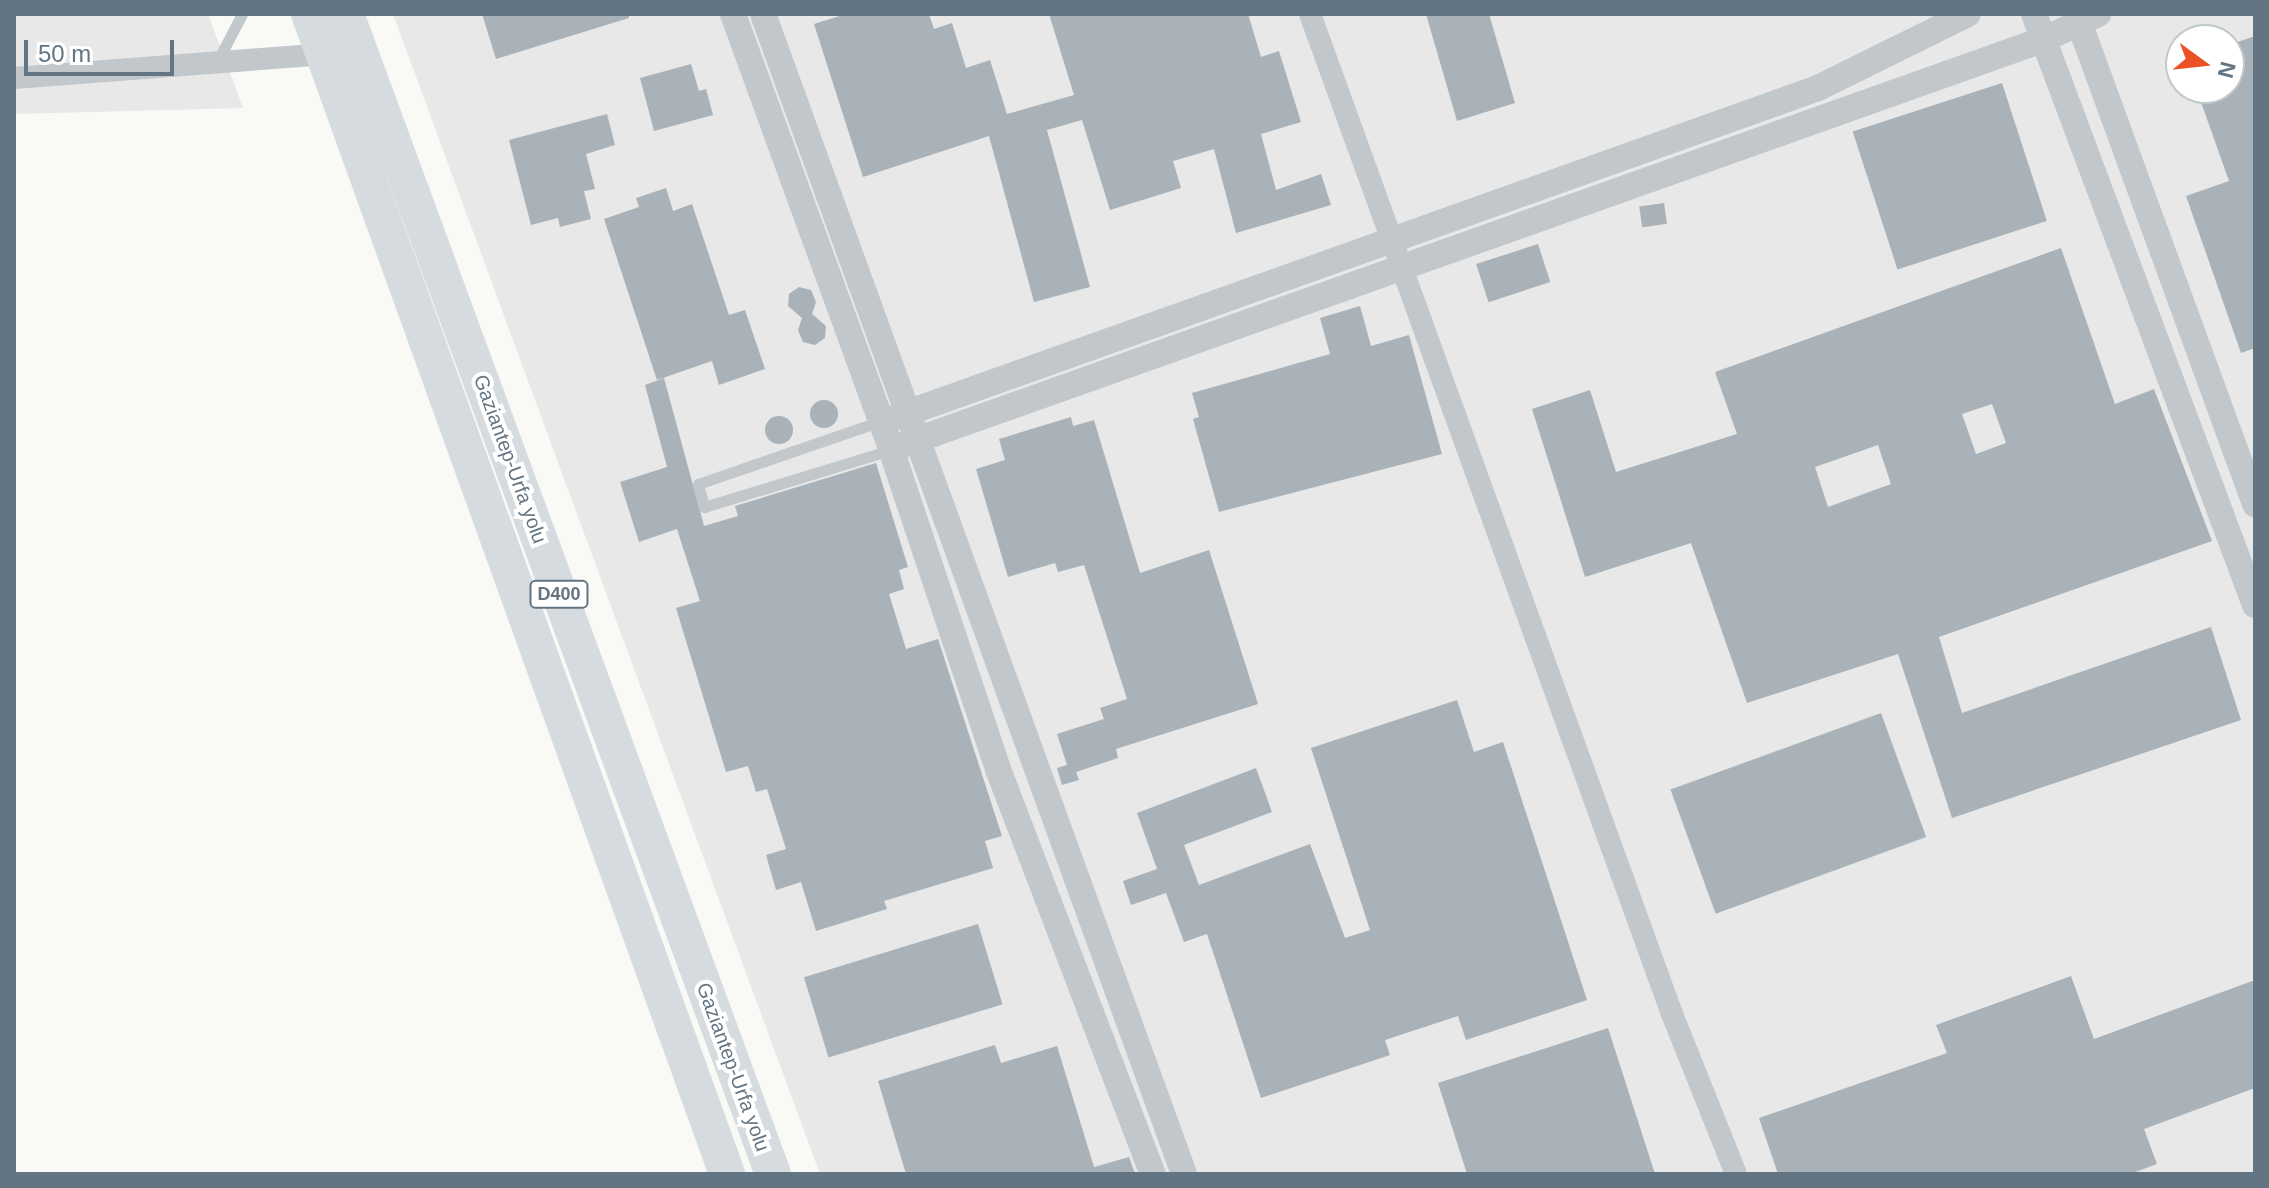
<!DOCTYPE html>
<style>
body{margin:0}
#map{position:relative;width:2269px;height:1188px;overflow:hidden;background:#f9f9f6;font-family:Arial,sans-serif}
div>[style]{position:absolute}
.built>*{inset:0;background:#e7e8e7}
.building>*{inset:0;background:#a9b2b8;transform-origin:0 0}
.round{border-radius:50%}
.service>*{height:11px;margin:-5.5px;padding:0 5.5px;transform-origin:5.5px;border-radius:5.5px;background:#c2c7cb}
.minor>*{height:22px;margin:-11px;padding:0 11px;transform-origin:11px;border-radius:11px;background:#c2c7cb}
.tertiary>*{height:26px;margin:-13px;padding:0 13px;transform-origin:13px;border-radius:13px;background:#c2c7cb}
.trunk>*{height:36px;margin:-18px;padding:0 18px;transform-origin:18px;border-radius:18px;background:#d6dbdf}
span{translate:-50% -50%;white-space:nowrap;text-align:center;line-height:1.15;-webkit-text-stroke:8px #fff;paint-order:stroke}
.shield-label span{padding:2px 6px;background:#fff;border:2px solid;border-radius:6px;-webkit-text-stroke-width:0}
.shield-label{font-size:18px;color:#637583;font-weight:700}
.street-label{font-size:20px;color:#637583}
.frame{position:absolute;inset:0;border:16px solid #637583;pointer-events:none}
.north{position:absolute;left:2165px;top:24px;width:80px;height:80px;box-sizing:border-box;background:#fff;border:2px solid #c1c8cd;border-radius:50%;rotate:105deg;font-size:22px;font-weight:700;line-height:32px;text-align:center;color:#637583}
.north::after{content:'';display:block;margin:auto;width:28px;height:36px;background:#ea5125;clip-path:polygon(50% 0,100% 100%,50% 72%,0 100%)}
.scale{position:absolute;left:24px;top:40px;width:150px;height:36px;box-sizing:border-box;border:4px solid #637583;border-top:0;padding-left:10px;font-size:24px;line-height:28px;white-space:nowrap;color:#637583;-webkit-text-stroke:6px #fff;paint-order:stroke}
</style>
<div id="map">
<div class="built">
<div style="clip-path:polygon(14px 14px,208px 14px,243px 108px,14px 114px)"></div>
<div style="clip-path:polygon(evenodd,393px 14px,2255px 14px,2255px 1174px,820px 1174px,393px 14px,2181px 40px,2229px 40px,2229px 88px,2181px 88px,2181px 40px)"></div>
</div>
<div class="building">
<div style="clip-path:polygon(482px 14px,629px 14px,629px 18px,496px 59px)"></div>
<div style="clip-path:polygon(846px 14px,929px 14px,934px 29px,952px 23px,966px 68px,990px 60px,1007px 114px,1074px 95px,1049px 14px,1248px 14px,1261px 57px,1279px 51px,1301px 122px,1261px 134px,1276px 190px,1321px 174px,1331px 205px,1236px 233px,1214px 149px,1173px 161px,1181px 188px,1110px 210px,1082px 120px,1047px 130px,1090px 287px,1034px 302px,989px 136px,863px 177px,814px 24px)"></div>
<div style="clip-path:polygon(1426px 14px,1489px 14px,1515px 103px,1457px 121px)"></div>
<div style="clip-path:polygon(2255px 36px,2255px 348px,2241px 353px,2186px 196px,2229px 181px,2196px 88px,2229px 88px,2229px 45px)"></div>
<div style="clip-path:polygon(691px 64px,699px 91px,706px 89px,713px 115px,654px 131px,640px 78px)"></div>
<div style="left:2002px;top:83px;width:145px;height:157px;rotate:72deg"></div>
<div style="clip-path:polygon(607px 114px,615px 145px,586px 154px,595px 189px,584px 191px,591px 219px,560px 227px,558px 218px,531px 225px,509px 140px)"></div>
<div style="clip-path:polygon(666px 188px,673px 211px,692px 204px,729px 315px,745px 310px,765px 369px,719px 385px,712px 361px,657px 380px,604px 219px,639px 207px,636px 198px)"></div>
<div style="left:1664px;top:203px;width:21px;height:25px;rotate:82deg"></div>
<div style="left:1538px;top:244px;width:40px;height:65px;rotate:72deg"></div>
<div style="clip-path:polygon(evenodd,2061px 248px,2115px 404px,2154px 389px,2212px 541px,1939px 637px,1962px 713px,2211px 627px,2241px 720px,1952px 818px,1898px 654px,1747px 703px,1691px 543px,1585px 577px,1532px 409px,1590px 390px,1616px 472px,1737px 434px,1715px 372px,2061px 248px,1992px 404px,2006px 443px,1976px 454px,1962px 414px,1992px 404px,2061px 248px,1878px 445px,1891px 484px,1828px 507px,1815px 467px,1878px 445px)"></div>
<div style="clip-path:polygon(799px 287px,811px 290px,816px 302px,812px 314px,826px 326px,825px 338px,815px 345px,803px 342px,798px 330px,802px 318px,788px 306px,789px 294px)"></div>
<div style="clip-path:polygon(1360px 306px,1371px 346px,1409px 335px,1442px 454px,1219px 512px,1193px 419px,1199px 417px,1192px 393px,1330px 354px,1320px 318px)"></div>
<div style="clip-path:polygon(664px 378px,704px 526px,738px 516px,735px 506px,876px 463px,908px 567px,899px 570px,904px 589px,889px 594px,906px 649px,938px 639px,1002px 836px,985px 841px,993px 868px,884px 901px,887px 909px,816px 931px,801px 882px,776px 890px,766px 855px,786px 849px,767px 789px,756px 792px,748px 766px,726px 772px,676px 608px,700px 601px,677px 529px,639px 542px,620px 482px,667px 467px,645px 385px)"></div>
<div class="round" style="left:810px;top:400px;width:28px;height:28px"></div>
<div class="round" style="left:765px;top:416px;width:28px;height:28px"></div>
<div style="clip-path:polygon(1071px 417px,1073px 426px,1094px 420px,1140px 573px,1209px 550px,1258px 704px,1116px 749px,1118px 758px,1076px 772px,1079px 780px,1062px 785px,1057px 768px,1067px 765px,1057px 734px,1104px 719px,1100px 708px,1127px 699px,1084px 565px,1058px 572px,1055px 563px,1008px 577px,976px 469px,1005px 460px,999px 439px)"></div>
<div style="clip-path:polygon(1457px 700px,1474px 752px,1503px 742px,1587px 1000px,1466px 1040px,1458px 1016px,1385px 1040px,1390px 1055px,1261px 1098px,1207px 934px,1184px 942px,1166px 893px,1131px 905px,1123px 881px,1157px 869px,1137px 813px,1256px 768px,1272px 812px,1184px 845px,1199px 885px,1310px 844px,1345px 938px,1370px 930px,1311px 748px)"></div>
<div style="left:1881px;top:713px;width:132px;height:224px;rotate:70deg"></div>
<div style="left:978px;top:924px;width:84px;height:182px;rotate:73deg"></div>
<div style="clip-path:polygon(2071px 976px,2094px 1039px,2255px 980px,2255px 1088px,2144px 1129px,2157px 1164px,2130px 1174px,1778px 1174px,1759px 1118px,1947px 1053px,1936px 1025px)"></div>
<div style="clip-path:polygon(1608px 1028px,1655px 1174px,1467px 1174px,1438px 1083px)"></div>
<div style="clip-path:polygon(995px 1045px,1001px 1063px,1057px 1046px,1094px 1167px,1129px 1157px,1135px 1174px,906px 1174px,878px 1081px)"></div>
</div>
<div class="service">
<div style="left:218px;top:60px;width:52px;rotate:-62.4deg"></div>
<div style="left:878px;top:422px;width:190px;rotate:161deg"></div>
<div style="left:698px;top:484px;width:24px;rotate:75deg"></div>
<div style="left:704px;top:507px;width:195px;rotate:-17deg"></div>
</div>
<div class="minor">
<div style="left:1310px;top:14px;width:1064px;rotate:70.1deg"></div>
<div style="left:1672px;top:1014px;width:172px;rotate:68.2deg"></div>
<div style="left:14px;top:78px;width:310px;rotate:-4.4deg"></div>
</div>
<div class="tertiary">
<div style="left:733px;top:14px;width:463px;rotate:70deg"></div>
<div style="left:891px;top:449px;width:337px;rotate:71.5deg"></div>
<div style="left:998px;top:769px;width:434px;rotate:69.1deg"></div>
<div style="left:763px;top:14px;width:1234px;rotate:70.05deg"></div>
<div style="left:2034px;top:14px;width:631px;rotate:69.5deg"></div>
<div style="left:2076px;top:14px;width:522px;rotate:69.93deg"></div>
<div style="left:893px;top:418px;width:982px;rotate:-19.63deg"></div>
<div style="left:1818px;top:88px;width:167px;rotate:-26.3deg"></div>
<div style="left:891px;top:449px;width:1225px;rotate:-19.56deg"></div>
<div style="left:2045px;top:39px;width:59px;rotate:-25.3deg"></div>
</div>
<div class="trunk">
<div style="left:309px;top:14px;width:1233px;rotate:70.18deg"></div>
<div style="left:346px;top:14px;width:1236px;rotate:69.79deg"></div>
</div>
<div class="shield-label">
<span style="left:559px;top:594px">D400</span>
</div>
<div class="street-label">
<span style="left:510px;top:459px;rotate:70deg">Gaziantep-Urfa yolu</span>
<span style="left:733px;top:1067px;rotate:70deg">Gaziantep-Urfa yolu</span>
</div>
<div class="frame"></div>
<div class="north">N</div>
<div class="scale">50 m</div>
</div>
